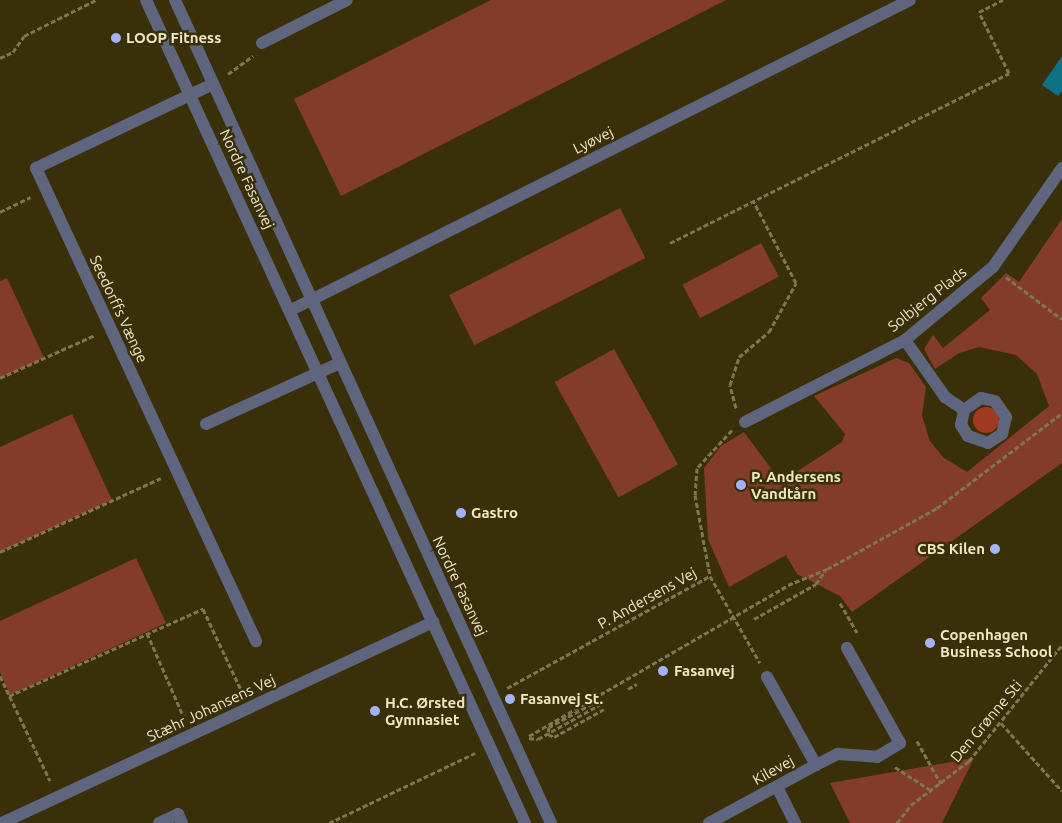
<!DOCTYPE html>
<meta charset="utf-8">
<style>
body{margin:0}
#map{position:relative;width:1062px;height:823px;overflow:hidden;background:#39300a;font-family:Ubuntu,sans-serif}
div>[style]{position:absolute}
.green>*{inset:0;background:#833c29;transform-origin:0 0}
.forest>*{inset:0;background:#a1391e}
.round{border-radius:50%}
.water>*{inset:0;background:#0f7184}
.path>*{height:3px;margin-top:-1.5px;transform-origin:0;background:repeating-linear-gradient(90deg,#7f7651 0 5px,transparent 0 7.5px)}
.service>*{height:12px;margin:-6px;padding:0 6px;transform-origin:6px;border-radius:6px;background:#5f657e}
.minor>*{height:12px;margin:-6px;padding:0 6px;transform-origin:6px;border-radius:6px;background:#5f657e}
.tertiary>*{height:12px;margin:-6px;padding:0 6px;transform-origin:6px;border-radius:6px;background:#5f657e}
.dots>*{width:14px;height:14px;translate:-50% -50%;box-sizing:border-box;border:2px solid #39300a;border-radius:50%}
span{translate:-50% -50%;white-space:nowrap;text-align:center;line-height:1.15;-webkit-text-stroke:5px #39300a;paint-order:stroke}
.poi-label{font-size:15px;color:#efe6c4;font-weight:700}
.left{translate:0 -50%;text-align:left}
.right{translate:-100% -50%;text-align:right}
.street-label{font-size:15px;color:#efe6c4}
</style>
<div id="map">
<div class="green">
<div style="clip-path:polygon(491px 0,726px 0,341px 196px,294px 99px)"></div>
<div style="left:620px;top:208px;width:56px;height:192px;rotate:63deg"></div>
<div style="clip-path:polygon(1062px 219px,1062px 463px,852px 612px,840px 596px,797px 574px,786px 555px,729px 587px,708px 539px,704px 468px,721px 446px,744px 432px,781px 482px,842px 442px,845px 434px,814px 396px,896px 358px,909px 363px,926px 387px,922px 416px,930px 441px,944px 458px,967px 472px,1049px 406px,1037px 374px,1016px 355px,979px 347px,959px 353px,935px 369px,924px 349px,933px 335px,943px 348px,990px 310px,981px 298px,1006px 273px,1019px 282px)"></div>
<div style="left:761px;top:243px;width:38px;height:89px;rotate:62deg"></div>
<div style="clip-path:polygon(7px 278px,44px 358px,0 378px,0 281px)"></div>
<div style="left:614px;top:349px;width:132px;height:68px;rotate:61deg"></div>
<div style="clip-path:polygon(72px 414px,112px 500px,0 552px,0 447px)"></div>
<div style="clip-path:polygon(136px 558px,166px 623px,10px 695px,0 672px,0 621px)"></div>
<div style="clip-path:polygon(974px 758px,942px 823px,850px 823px,830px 783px)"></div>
</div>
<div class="forest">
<div class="round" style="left:973px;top:407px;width:26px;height:26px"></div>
</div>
<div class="water">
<div style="clip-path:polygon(1062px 56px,1062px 91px,1058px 96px,1042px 85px)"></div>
</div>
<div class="path">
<div style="left:0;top:58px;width:14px;rotate:-25deg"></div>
<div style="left:13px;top:52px;width:19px;rotate:-55deg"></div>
<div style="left:24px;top:36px;width:80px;rotate:-26.6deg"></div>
<div style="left:228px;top:74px;width:31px;rotate:-36deg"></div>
<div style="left:0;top:212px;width:34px;rotate:-26deg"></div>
<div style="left:670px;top:243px;width:379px;rotate:-26.6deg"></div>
<div style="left:1009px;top:73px;width:68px;rotate:-116.2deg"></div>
<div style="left:979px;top:12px;width:27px;rotate:-27deg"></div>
<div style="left:1006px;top:277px;width:70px;rotate:36.9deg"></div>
<div style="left:0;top:378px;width:104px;rotate:-24.4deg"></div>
<div style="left:736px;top:408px;width:24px;rotate:-105deg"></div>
<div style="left:730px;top:385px;width:29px;rotate:-72deg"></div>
<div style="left:739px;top:357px;width:39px;rotate:-40deg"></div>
<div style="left:769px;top:332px;width:56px;rotate:-61.1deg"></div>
<div style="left:796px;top:283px;width:91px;rotate:-117.4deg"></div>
<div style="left:732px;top:430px;width:52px;rotate:132.6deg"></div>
<div style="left:697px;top:468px;width:27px;rotate:94deg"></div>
<div style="left:695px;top:495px;width:82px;rotate:79.5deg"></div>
<div style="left:710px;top:576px;width:100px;rotate:60.1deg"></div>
<div style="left:0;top:552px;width:177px;rotate:-24.7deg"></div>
<div style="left:840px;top:603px;width:34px;rotate:60deg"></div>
<div style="left:754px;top:619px;width:71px;rotate:-29.4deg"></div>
<div style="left:816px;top:584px;width:16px;rotate:-55deg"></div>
<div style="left:147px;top:633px;width:95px;rotate:66.4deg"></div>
<div style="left:0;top:676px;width:116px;rotate:64.5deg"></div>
<div style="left:507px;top:688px;width:232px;rotate:-28.9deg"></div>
<div style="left:628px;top:689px;width:10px;rotate:-29deg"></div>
<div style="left:9px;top:696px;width:213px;rotate:-24.2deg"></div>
<div style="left:203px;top:609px;width:92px;rotate:64.8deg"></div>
<div style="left:599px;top:700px;width:57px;rotate:151.6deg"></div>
<div style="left:549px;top:727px;width:7px;rotate:98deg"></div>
<div style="left:548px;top:734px;width:7px;rotate:27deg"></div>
<div style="left:554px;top:737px;width:57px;rotate:-29.2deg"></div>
<div style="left:1001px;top:723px;width:91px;rotate:48.1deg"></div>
<div style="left:529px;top:736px;width:300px;rotate:-30.2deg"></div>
<div style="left:788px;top:585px;width:42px;rotate:-22.3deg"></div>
<div style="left:827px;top:569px;width:126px;rotate:-29deg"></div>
<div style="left:937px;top:508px;width:157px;rotate:-37.2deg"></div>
<div style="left:529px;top:738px;width:9px;rotate:6deg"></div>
<div style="left:538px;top:739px;width:72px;rotate:-29.1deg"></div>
<div style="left:917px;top:741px;width:49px;rotate:60.8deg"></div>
<div style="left:895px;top:767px;width:44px;rotate:33deg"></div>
<div style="left:329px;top:823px;width:162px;rotate:-25.6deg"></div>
<div style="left:897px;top:823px;width:23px;rotate:-52deg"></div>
<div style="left:911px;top:805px;width:73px;rotate:-37.2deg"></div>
<div style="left:969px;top:761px;width:149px;rotate:-51.3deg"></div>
</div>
<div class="service">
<div style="left:905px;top:340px;width:70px;rotate:54.9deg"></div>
<div style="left:945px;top:397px;width:23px;rotate:34deg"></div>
<div style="left:964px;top:410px;width:15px;rotate:101deg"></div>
<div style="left:961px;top:425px;width:13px;rotate:58deg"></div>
<div style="left:968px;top:436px;width:21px;rotate:19deg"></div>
<div style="left:988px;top:443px;width:17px;rotate:-33deg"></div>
<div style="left:1002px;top:434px;width:17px;rotate:-77deg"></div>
<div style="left:1006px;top:417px;width:19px;rotate:-125deg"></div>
<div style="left:995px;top:401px;width:14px;rotate:-168deg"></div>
<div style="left:981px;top:398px;width:21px;rotate:145deg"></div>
<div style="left:745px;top:422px;width:180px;rotate:-27.1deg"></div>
<div style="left:905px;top:340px;width:114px;rotate:-39.7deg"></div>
<div style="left:993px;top:267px;width:121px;rotate:-55.1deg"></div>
<div style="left:767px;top:677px;width:101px;rotate:60.9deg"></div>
<div style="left:816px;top:765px;width:25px;rotate:-27deg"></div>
<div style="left:838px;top:754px;width:39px;rotate:4deg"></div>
<div style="left:877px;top:757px;width:27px;rotate:-31deg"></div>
<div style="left:900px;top:743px;width:109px;rotate:-119.2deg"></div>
<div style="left:777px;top:787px;width:40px;rotate:63.4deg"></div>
<div style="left:159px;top:823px;width:21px;rotate:-25deg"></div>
<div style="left:178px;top:814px;width:10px;rotate:66deg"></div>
</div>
<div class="minor">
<div style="left:262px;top:43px;width:95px;rotate:-26.8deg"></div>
<div style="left:213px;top:84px;width:196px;rotate:154.6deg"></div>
<div style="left:36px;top:168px;width:522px;rotate:65.06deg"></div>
<div style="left:291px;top:310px;width:692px;rotate:-26.6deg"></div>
<div style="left:206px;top:424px;width:147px;rotate:-24.5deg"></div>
<div style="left:2px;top:823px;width:476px;rotate:-25deg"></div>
<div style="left:709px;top:823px;width:122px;rotate:-28.5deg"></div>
</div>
<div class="tertiary">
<div style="left:146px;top:0;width:906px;rotate:65.27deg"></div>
<div style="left:175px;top:0;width:905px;rotate:65.45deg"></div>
</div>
<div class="dots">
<div style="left:116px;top:38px;background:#a4b2fc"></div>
<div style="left:741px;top:485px;background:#a4b2fc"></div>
<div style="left:461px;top:513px;background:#a4b2fc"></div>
<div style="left:995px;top:549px;background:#a4b2fc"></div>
<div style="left:930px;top:643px;background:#a4b2fc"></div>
<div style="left:663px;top:671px;background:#a4b2fc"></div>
<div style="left:510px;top:699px;background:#a4b2fc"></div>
<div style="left:375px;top:711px;background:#a4b2fc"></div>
</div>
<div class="poi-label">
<span class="left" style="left:126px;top:38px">LOOP Fitness</span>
<span class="left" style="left:751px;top:485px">P. Andersens<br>Vandtårn</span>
<span class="left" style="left:471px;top:513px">Gastro</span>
<span class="right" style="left:985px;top:549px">CBS Kilen</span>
<span class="left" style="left:940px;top:643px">Copenhagen<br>Business School</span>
<span class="left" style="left:674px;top:671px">Fasanvej</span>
<span class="left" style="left:520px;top:699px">Fasanvej St.</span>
<span class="left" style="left:385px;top:711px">H.C. Ørsted<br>Gymnasiet</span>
</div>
<div class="street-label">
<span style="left:593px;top:140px;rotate:-26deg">Lyøvej</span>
<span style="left:247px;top:179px;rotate:65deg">Nordre Fasanvej</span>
<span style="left:927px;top:299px;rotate:-38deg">Solbjerg Plads</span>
<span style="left:119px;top:309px;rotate:65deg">Seedorffs Vænge</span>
<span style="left:460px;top:586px;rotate:65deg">Nordre Fasanvej</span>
<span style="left:647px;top:598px;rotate:-29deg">P. Andersens Vej</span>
<span style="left:211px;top:708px;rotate:-25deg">Stæhr Johansens Vej</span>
<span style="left:986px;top:721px;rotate:-50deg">Den Grønne Sti</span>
<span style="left:773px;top:770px;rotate:-29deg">Kilevej</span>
</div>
</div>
